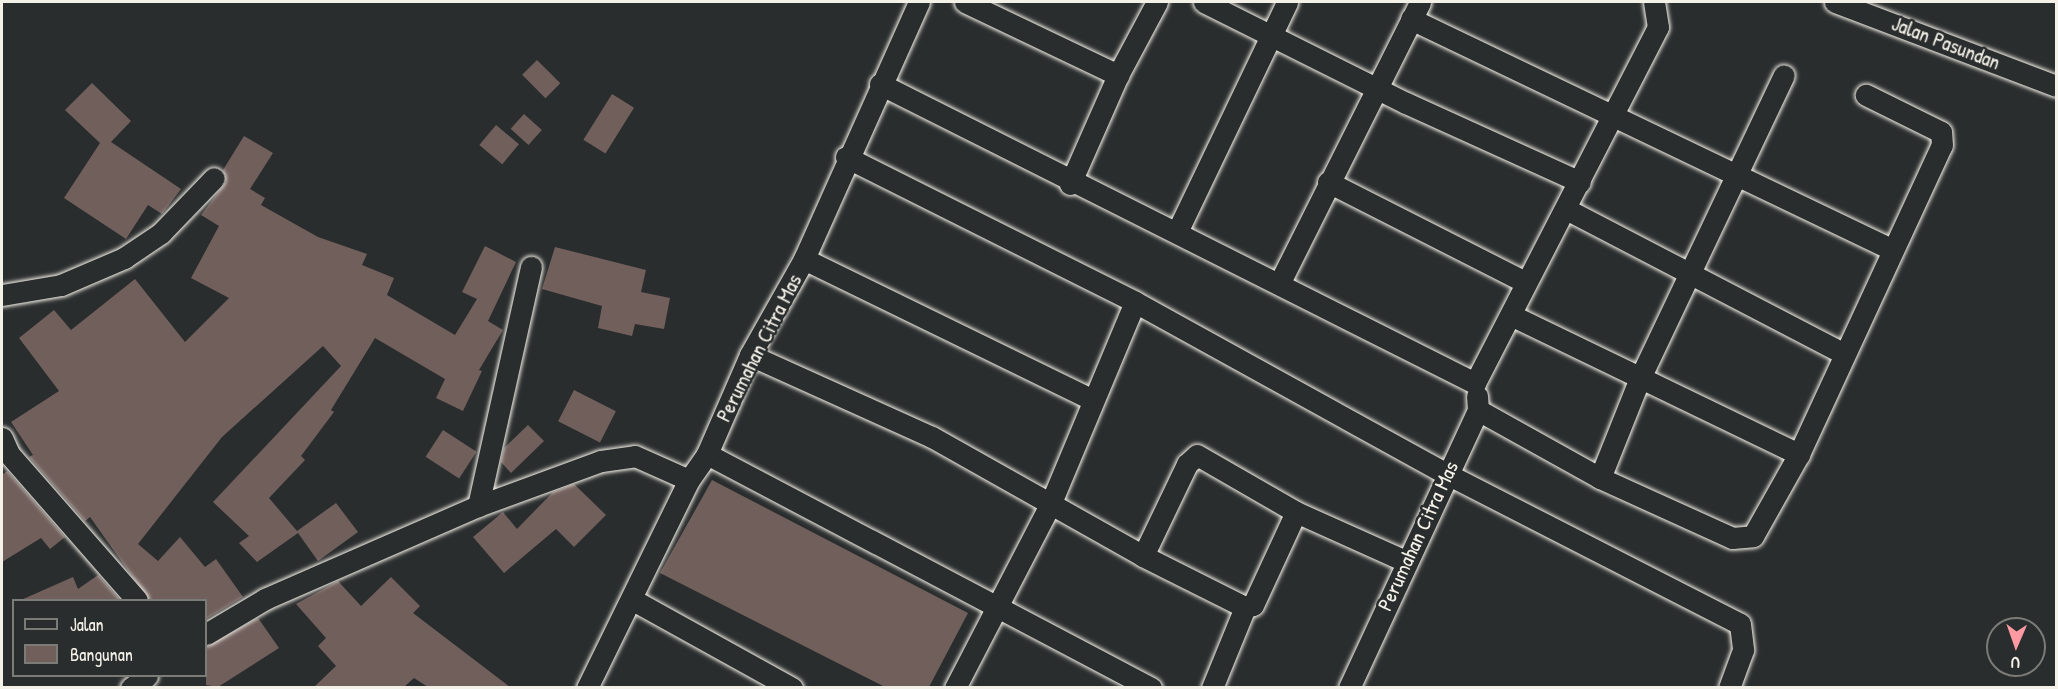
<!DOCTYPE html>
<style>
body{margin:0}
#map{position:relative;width:2058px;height:689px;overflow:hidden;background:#2a2d2e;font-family:"Patrick Hand",sans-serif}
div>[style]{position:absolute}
.building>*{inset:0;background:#715f5c;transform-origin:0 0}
.roads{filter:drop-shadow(0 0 2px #f4f1e8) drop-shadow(0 0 2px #f4f1e8)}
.minor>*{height:21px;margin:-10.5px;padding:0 10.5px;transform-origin:10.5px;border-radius:10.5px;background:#2a2d2e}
span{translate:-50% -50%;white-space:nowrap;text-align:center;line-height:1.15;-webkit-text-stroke:5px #2a2d2e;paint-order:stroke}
.street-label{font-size:21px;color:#f4f1e8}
.frame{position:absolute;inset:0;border:3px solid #f4f1e8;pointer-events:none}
.legend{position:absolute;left:12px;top:599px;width:195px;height:78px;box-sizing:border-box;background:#2a2d2e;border:2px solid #7b7b78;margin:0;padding:8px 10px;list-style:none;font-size:18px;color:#f4f1e8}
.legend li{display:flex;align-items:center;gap:12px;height:30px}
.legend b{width:30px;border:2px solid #7b7b78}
.north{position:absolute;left:1986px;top:617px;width:60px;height:60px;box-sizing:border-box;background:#2a2d2e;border:2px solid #7b7b78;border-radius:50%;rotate:182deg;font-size:16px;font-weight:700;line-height:24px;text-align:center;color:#f4f1e8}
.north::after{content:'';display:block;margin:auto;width:21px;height:27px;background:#ff9aa2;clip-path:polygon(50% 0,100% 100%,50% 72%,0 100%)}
</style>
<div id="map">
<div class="building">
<div style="left:537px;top:60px;width:33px;height:21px;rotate:45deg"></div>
<div style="clip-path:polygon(92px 83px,131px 121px,111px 142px,181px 189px,162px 214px,148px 205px,126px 239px,64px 198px,100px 143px,65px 110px)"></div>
<div style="left:612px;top:94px;width:26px;height:54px;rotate:32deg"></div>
<div style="left:524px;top:114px;width:24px;height:20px;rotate:42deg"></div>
<div style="left:496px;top:125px;width:30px;height:26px;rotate:40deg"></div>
<div style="clip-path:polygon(244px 136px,273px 153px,250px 189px,265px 198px,261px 205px,318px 237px,367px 254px,362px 265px,394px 278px,387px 295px,455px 335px,477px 299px,462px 292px,485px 246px,516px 262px,488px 321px,503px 330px,479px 370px,482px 371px,463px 411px,436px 398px,445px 379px,375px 338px,331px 410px,334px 412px,301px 456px,305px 460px,269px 498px,297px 531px,336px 503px,358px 532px,318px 561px,298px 533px,257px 562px,239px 543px,249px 536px,213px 502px,341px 366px,323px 346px,222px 437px,138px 544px,158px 561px,180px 537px,205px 567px,216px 559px,243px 597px,206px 619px,206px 600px,149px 600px,90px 517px,85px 521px,29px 457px,33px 455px,11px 422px,59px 391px,19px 338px,54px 310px,71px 330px,135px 279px,185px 342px,229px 298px,191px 278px,219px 226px,201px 215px,226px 182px,223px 170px)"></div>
<div style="clip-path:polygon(555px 247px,646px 270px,641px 292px,670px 298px,664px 329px,635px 324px,632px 336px,598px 328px,602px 306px,542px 289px)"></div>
<div style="left:574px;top:390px;width:47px;height:35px;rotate:27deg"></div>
<div style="clip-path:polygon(528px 425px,544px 441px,511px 473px,501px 462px,504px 448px)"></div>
<div style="left:443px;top:430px;width:40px;height:32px;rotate:33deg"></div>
<div style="clip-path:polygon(7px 471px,65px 537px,50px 549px,41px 538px,2px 562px,2px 475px)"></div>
<div style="clip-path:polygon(712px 480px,968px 613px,929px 687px,885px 687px,660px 573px)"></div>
<div style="clip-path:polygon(574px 484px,606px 515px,574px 547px,556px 529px,504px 573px,473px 537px,503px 512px,517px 529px,553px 492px)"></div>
<div style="clip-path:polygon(98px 575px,120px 600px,21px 600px,73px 577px,78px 589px)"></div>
<div style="clip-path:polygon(391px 577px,420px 606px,413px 613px,510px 687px,428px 687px,414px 678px,404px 687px,314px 687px,336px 666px,318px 646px,326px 638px,296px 604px,338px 581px,361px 606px)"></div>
<div style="clip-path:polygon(258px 618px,279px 648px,218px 687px,206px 685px,206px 647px)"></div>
</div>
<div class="roads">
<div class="minor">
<div style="left:965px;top:2px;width:170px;rotate:25.5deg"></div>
<div style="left:1204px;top:2px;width:226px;rotate:26.6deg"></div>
<div style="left:1406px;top:103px;width:191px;rotate:24.4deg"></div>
<div style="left:1835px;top:2px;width:236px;rotate:20.8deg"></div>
<div style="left:1411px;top:19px;width:534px;rotate:25.61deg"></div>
<div style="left:880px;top:84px;width:666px;rotate:26.68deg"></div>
<div style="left:846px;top:157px;width:323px;rotate:26.6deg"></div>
<div style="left:1135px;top:302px;width:356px;rotate:28.9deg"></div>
<div style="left:1447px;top:474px;width:329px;rotate:27.1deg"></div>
<div style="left:1740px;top:624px;width:26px;rotate:83deg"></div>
<div style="left:1743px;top:650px;width:40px;rotate:110.2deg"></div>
<div style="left:1328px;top:182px;width:219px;rotate:26.9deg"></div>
<div style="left:1070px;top:184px;width:119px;rotate:-66.2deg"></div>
<div style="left:1118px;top:75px;width:83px;rotate:-61.9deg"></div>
<div style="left:1566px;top:209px;width:314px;rotate:27.5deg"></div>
<div style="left:1177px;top:232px;width:255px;rotate:-64.4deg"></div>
<div style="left:804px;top:259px;width:319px;rotate:26deg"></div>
<div style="left:1280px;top:282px;width:313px;rotate:-63.4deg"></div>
<div style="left:2px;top:295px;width:60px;rotate:-9.6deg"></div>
<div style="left:61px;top:285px;width:69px;rotate:-23.2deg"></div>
<div style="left:124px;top:258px;width:45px;rotate:-34deg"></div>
<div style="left:161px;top:233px;width:76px;rotate:-46.1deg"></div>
<div style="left:1513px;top:316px;width:318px;rotate:25.8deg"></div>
<div style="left:750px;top:355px;width:200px;rotate:24.3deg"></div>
<div style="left:932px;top:437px;width:242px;rotate:29.4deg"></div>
<div style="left:1143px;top:556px;width:114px;rotate:26.6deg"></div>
<div style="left:1245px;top:607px;width:8px;rotate:-14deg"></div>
<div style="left:1253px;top:605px;width:102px;rotate:-65.2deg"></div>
<div style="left:1475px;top:383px;width:400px;rotate:-62.8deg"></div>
<div style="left:1658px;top:27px;width:25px;rotate:-99deg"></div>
<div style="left:1478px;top:410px;width:140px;rotate:29.1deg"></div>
<div style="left:1600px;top:478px;width:145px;rotate:24.4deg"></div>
<div style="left:1732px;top:538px;width:21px;rotate:-5deg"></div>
<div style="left:1753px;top:536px;width:94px;rotate:-60.7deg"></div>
<div style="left:1799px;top:454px;width:340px;rotate:-65.2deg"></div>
<div style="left:1942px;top:145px;width:13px;rotate:-94deg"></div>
<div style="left:1941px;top:132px;width:84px;rotate:-153.7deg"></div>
<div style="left:2px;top:438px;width:17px;rotate:66deg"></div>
<div style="left:9px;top:454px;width:194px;rotate:48.8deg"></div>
<div style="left:707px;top:454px;width:502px;rotate:27.79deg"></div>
<div style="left:1600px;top:478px;width:108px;rotate:-68.2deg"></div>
<div style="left:1640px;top:378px;width:335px;rotate:-64.6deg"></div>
<div style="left:478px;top:506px;width:245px;rotate:-77.5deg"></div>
<div style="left:1143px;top:556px;width:102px;rotate:-64.4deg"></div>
<div style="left:1187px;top:464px;width:13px;rotate:-42deg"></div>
<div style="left:1197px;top:455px;width:114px;rotate:29.9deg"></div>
<div style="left:1296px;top:512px;width:120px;rotate:24.2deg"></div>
<div style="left:633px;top:600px;width:182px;rotate:29deg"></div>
<div style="left:206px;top:634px;width:69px;rotate:-30.7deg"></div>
<div style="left:265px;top:599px;width:232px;rotate:-23.6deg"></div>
<div style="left:478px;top:506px;width:131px;rotate:-20.1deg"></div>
<div style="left:601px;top:461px;width:34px;rotate:-8deg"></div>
<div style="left:635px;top:456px;width:59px;rotate:24deg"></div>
<div style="left:131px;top:688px;width:20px;rotate:-37deg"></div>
<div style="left:587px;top:688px;width:232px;rotate:-63.9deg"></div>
<div style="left:689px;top:480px;width:32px;rotate:-55deg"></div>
<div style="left:707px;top:454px;width:108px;rotate:-66.5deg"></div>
<div style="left:750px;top:355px;width:110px;rotate:-60.6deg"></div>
<div style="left:804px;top:259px;width:282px;rotate:-65.9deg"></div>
<div style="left:955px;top:688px;width:206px;rotate:-62.6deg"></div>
<div style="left:1050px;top:505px;width:220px;rotate:-67.3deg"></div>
<div style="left:1212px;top:688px;width:87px;rotate:-67.8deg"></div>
<div style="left:1349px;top:688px;width:306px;rotate:-65.1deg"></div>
<div style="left:1478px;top:410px;width:14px;rotate:-94deg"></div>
</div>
</div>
<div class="street-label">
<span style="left:1946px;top:43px;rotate:21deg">Jalan Pasundan</span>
<span style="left:759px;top:348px;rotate:-63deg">Perumahan Citra Mas</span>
<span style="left:1418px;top:536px;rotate:-65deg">Perumahan Citra Mas</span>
</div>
<div class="frame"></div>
<ul class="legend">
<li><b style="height:8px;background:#2a2d2e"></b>Jalan</li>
<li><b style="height:16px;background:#715f5c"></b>Bangunan</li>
</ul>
<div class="north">U</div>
</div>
